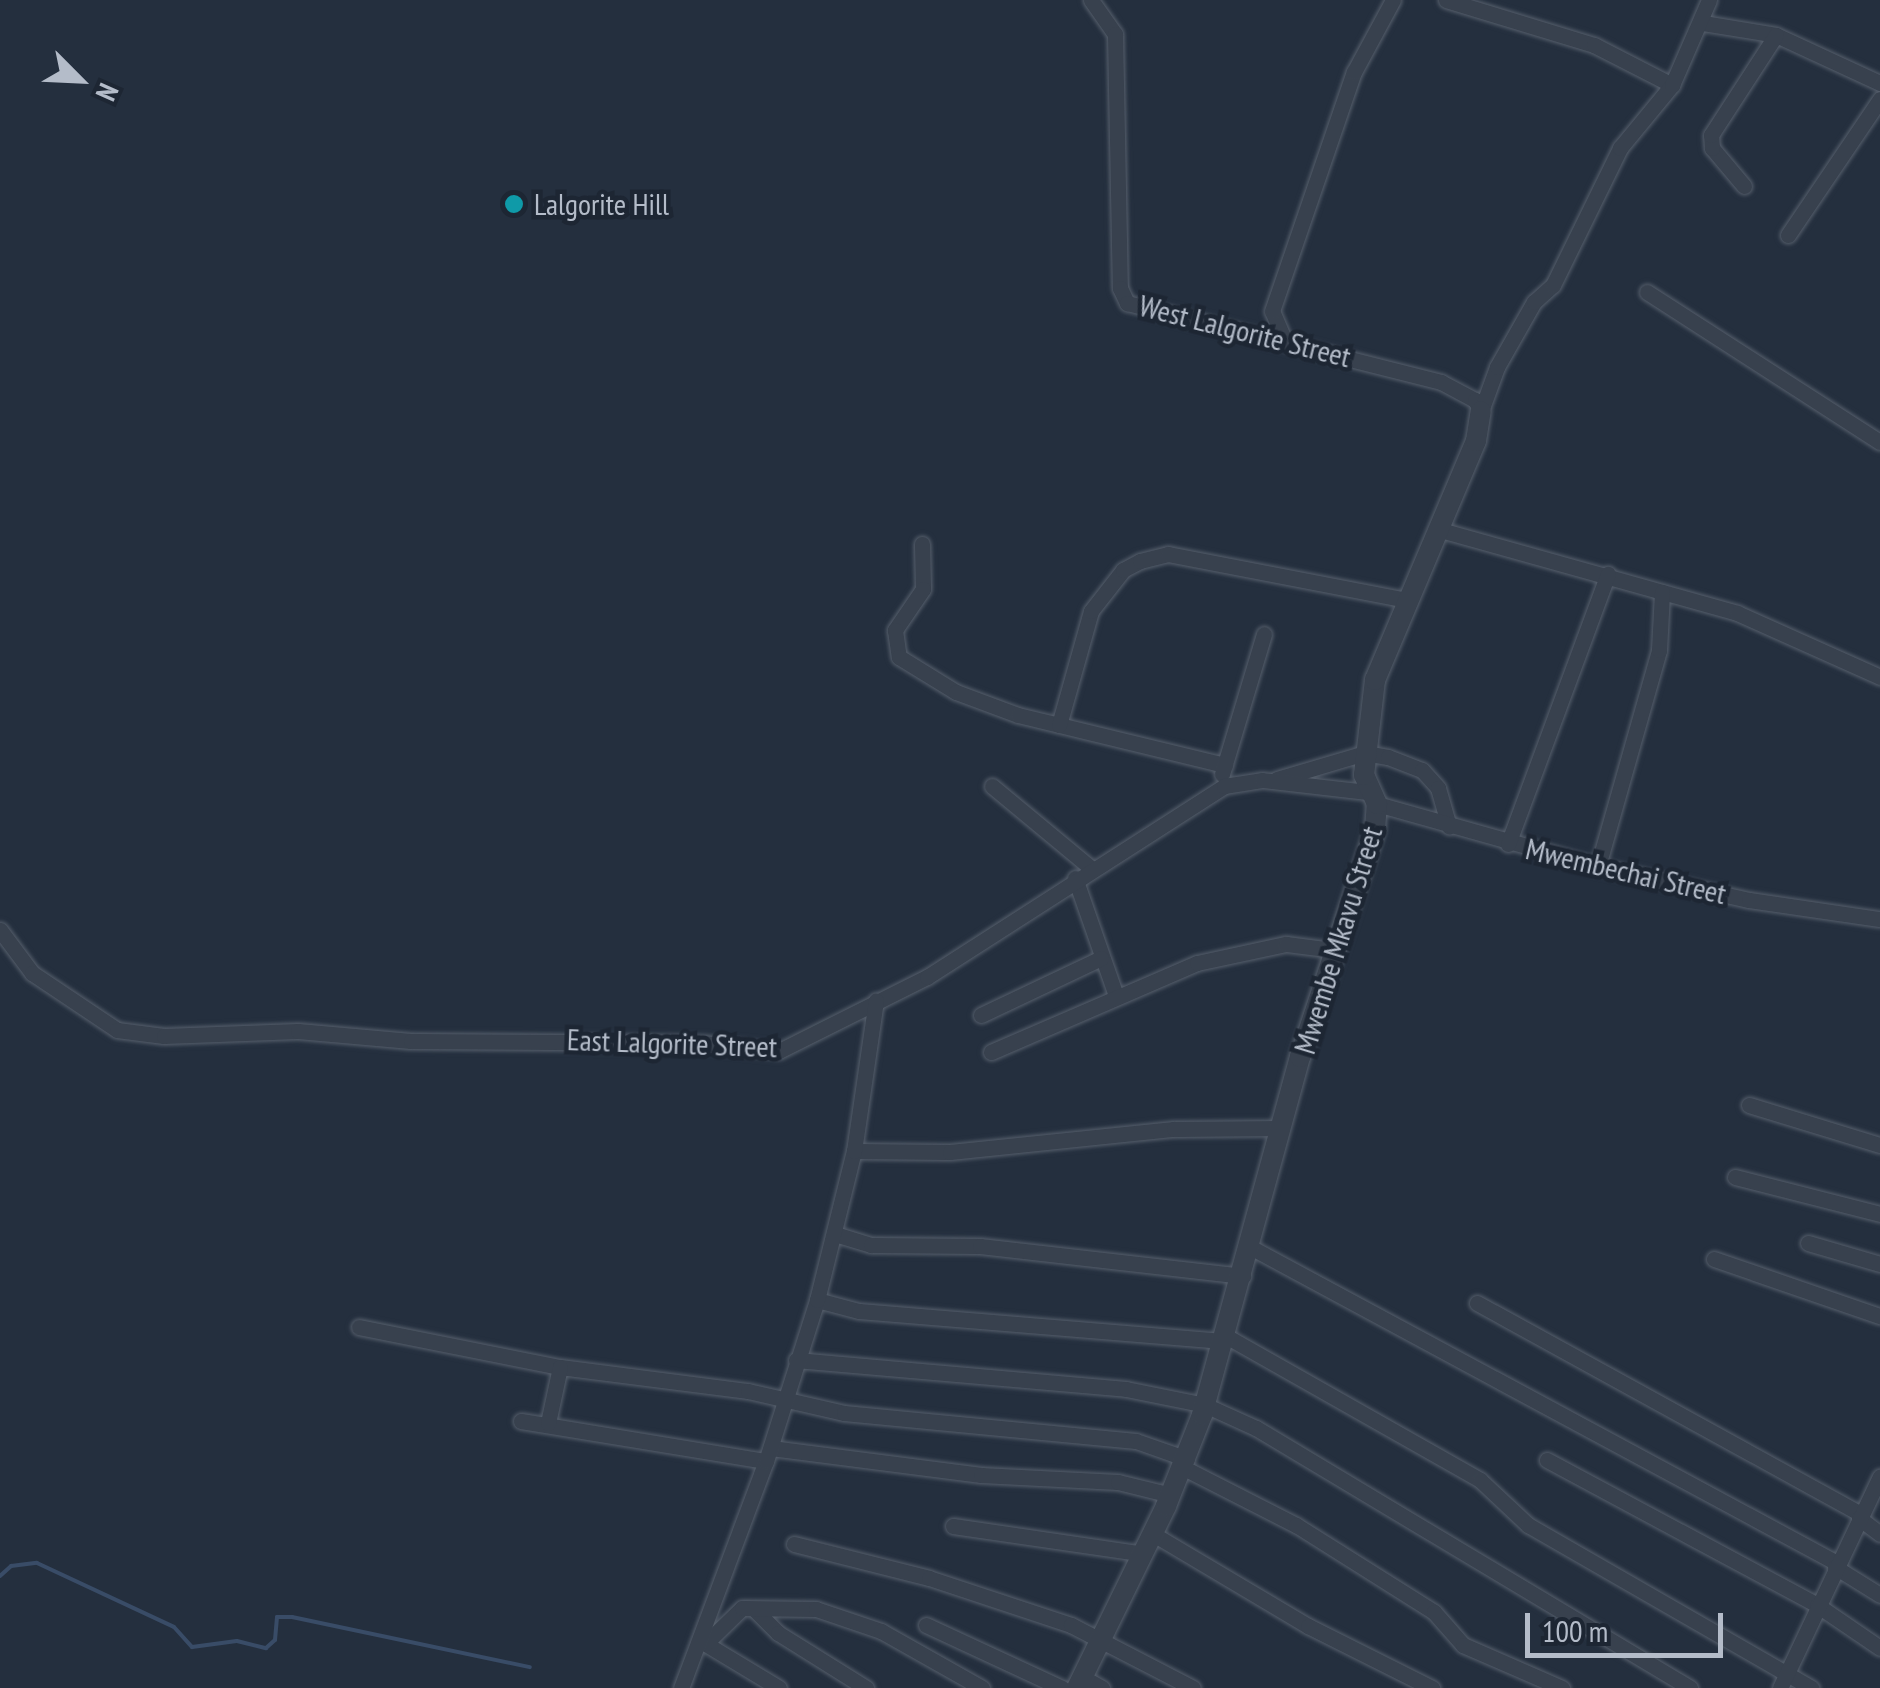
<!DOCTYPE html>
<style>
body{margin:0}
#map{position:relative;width:1880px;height:1688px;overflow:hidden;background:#242f3e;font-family:"PT Sans Narrow",sans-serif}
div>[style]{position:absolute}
.stream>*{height:4px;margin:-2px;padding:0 2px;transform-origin:2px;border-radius:2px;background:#394c67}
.roads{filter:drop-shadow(0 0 2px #565f6c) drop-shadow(0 0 2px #565f6c)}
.minor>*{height:15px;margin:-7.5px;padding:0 7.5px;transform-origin:7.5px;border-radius:7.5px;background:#38414e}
.tertiary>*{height:20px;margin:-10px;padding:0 10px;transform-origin:10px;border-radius:10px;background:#38414e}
.dots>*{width:28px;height:28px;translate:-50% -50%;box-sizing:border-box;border:5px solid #1d2633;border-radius:50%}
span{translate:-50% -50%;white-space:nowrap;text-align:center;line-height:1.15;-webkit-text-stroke:9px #1d2633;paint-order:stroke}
.poi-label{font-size:30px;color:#b4bcc9}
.left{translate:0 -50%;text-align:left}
.street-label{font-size:30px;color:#b4bcc9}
.north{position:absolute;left:30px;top:30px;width:100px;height:100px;-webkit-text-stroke:8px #1d2633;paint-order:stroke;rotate:114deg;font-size:28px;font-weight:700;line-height:40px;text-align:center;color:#b4bcc9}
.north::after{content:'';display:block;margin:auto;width:35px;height:45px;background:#b4bcc9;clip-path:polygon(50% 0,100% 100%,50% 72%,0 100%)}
.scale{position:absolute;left:1525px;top:1613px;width:198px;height:45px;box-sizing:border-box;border:5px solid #b4bcc9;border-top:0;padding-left:12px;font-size:30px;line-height:35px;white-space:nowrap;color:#b4bcc9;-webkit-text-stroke:8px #1d2633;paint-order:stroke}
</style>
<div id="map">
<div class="stream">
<div style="left:0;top:1576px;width:15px;rotate:-42deg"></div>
<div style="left:11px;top:1566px;width:26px;rotate:-7deg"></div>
<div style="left:37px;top:1563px;width:151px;rotate:25deg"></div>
<div style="left:174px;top:1627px;width:27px;rotate:48deg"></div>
<div style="left:192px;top:1647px;width:45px;rotate:-7.6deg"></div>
<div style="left:237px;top:1641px;width:30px;rotate:14deg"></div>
<div style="left:266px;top:1648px;width:12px;rotate:-42deg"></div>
<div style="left:275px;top:1640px;width:23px;rotate:-85deg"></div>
<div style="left:277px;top:1617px;width:15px"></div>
<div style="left:292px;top:1617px;width:243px;rotate:11.9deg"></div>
</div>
<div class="roads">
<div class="minor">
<div style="left:1091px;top:0;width:42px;rotate:54.8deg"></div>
<div style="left:1115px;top:34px;width:254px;rotate:88.9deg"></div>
<div style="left:1120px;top:288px;width:17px;rotate:65deg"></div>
<div style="left:1127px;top:303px;width:324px;rotate:14.1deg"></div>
<div style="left:1441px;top:382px;width:38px;rotate:28deg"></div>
<div style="left:1475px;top:400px;width:13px;rotate:61deg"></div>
<div style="left:1446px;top:0;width:155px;rotate:16.9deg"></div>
<div style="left:1594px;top:45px;width:88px;rotate:27.1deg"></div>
<div style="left:1703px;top:23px;width:74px;rotate:9.3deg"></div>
<div style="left:1776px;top:35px;width:115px;rotate:24.8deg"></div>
<div style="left:1744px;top:186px;width:50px;rotate:-130.1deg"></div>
<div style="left:1712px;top:148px;width:13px;rotate:-94deg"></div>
<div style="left:1711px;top:135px;width:119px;rotate:-57deg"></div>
<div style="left:1788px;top:235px;width:164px;rotate:-55.9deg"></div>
<div style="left:1647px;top:292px;width:277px;rotate:32.8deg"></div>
<div style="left:1284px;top:339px;width:30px;rotate:-113deg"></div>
<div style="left:1272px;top:311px;width:253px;rotate:-71.1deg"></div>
<div style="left:1354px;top:72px;width:82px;rotate:-61.6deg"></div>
<div style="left:1481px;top:411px;width:47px;rotate:-70deg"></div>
<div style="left:1497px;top:367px;width:75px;rotate:-60.4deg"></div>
<div style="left:1534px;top:302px;width:25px;rotate:-42deg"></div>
<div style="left:1553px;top:285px;width:153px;rotate:-63.9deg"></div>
<div style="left:1620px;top:148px;width:82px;rotate:-50.5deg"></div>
<div style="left:1672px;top:85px;width:93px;rotate:-66.5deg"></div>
<div style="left:1437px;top:529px;width:312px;rotate:15.6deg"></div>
<div style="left:1737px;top:613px;width:157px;rotate:24.1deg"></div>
<div style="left:922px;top:544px;width:45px;rotate:88.7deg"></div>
<div style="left:923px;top:589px;width:50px;rotate:124.3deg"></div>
<div style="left:895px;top:630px;width:27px;rotate:82deg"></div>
<div style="left:899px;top:657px;width:67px;rotate:31.6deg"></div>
<div style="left:956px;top:692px;width:66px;rotate:20.4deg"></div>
<div style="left:1018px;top:715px;width:213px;rotate:13.6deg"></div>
<div style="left:1059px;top:725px;width:118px;rotate:-74.3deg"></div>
<div style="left:1091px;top:611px;width:52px;rotate:-52deg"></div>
<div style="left:1123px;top:570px;width:19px;rotate:-28deg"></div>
<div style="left:1140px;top:561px;width:29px;rotate:-14deg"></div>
<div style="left:1168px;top:554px;width:243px;rotate:10.9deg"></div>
<div style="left:1222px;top:774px;width:146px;rotate:-73.3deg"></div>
<div style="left:1277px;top:779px;width:92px;rotate:-16.5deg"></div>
<div style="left:1365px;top:753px;width:23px;rotate:10deg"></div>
<div style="left:1388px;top:757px;width:36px;rotate:21deg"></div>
<div style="left:1422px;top:770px;width:24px;rotate:48deg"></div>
<div style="left:1438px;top:788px;width:40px;rotate:74deg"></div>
<div style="left:992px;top:786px;width:130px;rotate:39.7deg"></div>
<div style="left:1377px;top:804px;width:230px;rotate:15.7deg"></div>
<div style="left:1598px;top:866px;width:155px;rotate:12.7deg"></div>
<div style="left:1749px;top:900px;width:132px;rotate:8.3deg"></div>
<div style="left:1508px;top:844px;width:288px;rotate:-69.7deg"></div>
<div style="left:1598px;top:866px;width:224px;rotate:-74.2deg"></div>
<div style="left:1659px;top:650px;width:58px;rotate:-87deg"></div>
<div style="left:1075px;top:878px;width:125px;rotate:70.8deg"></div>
<div style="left:0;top:930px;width:54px;rotate:53.3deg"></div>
<div style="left:32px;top:973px;width:102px;rotate:33.8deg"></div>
<div style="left:117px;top:1030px;width:47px;rotate:7.3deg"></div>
<div style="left:164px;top:1036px;width:134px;rotate:-2.1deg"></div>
<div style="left:298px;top:1031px;width:113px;rotate:5.1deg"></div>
<div style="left:411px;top:1041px;width:291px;rotate:0.4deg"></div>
<div style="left:702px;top:1043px;width:77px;rotate:5.9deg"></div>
<div style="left:779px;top:1051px;width:165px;rotate:-26.6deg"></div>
<div style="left:927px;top:977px;width:353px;rotate:-32.7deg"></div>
<div style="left:1224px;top:786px;width:38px;rotate:-9deg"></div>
<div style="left:1262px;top:780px;width:107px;rotate:6.5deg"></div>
<div style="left:981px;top:1015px;width:133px;rotate:-25.4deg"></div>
<div style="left:991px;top:1052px;width:224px;rotate:-23.4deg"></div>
<div style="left:1197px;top:963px;width:91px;rotate:-12.1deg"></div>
<div style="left:1286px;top:944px;width:47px;rotate:7.3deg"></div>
<div style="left:1749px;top:1105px;width:137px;rotate:17deg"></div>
<div style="left:854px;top:1151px;width:96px;rotate:0.6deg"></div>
<div style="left:950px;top:1152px;width:225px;rotate:-5.9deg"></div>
<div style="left:1174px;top:1129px;width:108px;rotate:-0.5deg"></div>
<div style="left:1735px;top:1177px;width:150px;rotate:14.3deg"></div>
<div style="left:835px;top:1234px;width:38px;rotate:17deg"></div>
<div style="left:871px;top:1245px;width:109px;rotate:0.5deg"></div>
<div style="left:980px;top:1246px;width:265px;rotate:6.5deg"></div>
<div style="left:1808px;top:1243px;width:75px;rotate:16.3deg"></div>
<div style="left:1252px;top:1248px;width:664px;rotate:28.3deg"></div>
<div style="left:1714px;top:1259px;width:176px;rotate:19deg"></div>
<div style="left:817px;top:1300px;width:43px;rotate:14.7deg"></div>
<div style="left:859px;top:1311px;width:365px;rotate:4.7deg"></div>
<div style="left:1477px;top:1303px;width:438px;rotate:28.8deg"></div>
<div style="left:359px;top:1327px;width:205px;rotate:11.3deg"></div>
<div style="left:560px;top:1367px;width:190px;rotate:7.3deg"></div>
<div style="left:748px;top:1391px;width:98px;rotate:12.9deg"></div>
<div style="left:844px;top:1413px;width:293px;rotate:5.5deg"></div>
<div style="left:1136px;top:1441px;width:54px;rotate:19.4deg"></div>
<div style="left:1224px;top:1335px;width:294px;rotate:29.5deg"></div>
<div style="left:1480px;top:1480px;width:66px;rotate:43.2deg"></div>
<div style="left:1528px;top:1525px;width:327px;rotate:29.9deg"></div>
<div style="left:796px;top:1360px;width:331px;rotate:5deg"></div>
<div style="left:1126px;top:1389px;width:81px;rotate:11.4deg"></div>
<div style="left:1205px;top:1405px;width:56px;rotate:24.3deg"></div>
<div style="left:1256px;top:1428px;width:506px;rotate:30.92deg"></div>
<div style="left:521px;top:1421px;width:248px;rotate:9.3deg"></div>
<div style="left:548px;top:1423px;width:57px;rotate:-77.9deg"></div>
<div style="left:771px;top:1448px;width:212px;rotate:7.3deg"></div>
<div style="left:981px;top:1475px;width:137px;rotate:2.9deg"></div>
<div style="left:1118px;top:1482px;width:55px;rotate:13.8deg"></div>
<div style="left:1547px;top:1460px;width:306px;rotate:28.2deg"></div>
<div style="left:1817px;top:1605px;width:76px;rotate:34.3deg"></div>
<div style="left:1184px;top:1468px;width:126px;rotate:27deg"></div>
<div style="left:1296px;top:1525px;width:163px;rotate:32.2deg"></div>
<div style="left:1434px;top:1612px;width:44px;rotate:48.7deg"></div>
<div style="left:1463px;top:1645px;width:108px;rotate:23.5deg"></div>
<div style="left:1859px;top:1518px;width:26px;rotate:37deg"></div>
<div style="left:953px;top:1526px;width:193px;rotate:8.3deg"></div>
<div style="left:1153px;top:1534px;width:180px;rotate:30.7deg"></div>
<div style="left:1308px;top:1626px;width:139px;rotate:26.6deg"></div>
<div style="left:794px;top:1544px;width:139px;rotate:14.1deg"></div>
<div style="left:929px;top:1578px;width:150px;rotate:18.3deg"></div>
<div style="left:1071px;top:1625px;width:137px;rotate:27.3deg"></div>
<div style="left:1835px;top:1567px;width:53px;rotate:31.9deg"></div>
<div style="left:754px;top:1609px;width:34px;rotate:45deg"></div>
<div style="left:778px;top:1633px;width:104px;rotate:32deg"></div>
<div style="left:926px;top:1625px;width:150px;rotate:24.9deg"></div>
<div style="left:701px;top:1641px;width:91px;rotate:31.1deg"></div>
<div style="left:706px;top:1643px;width:50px;rotate:-44.2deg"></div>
<div style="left:742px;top:1608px;width:74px;rotate:0.8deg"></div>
<div style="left:816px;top:1609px;width:69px;rotate:18.7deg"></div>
<div style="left:881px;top:1631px;width:116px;rotate:29.4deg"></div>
<div style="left:1082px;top:1677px;width:23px;rotate:29deg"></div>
<div style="left:681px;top:1688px;width:242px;rotate:-69.5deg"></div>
<div style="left:766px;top:1461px;width:169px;rotate:-72.4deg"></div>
<div style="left:817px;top:1300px;width:154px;rotate:-76.1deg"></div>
<div style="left:854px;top:1151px;width:152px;rotate:-81.7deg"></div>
<div style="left:1780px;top:1688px;width:234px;rotate:-64.7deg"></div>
</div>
<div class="tertiary">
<div style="left:1077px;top:1688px;width:203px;rotate:-63.9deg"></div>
<div style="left:1166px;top:1506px;width:98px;rotate:-68.4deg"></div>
<div style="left:1202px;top:1415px;width:371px;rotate:-74.7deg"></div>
<div style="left:1300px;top:1057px;width:239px;rotate:-71.7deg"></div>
<div style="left:1375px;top:830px;width:26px;rotate:-86deg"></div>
<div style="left:1377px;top:804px;width:32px;rotate:-114deg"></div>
<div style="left:1364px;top:775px;width:96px;rotate:-83.4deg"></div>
<div style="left:1375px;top:680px;width:259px;rotate:-67.1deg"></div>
<div style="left:1476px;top:441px;width:30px;rotate:-81deg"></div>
</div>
</div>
<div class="dots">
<div style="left:514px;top:204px;background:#0f9aa8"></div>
</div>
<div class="poi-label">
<span class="left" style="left:534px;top:204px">Lalgorite Hill</span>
</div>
<div class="street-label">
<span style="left:1245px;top:331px;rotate:14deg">West Lalgorite Street</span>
<span style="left:1626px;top:871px;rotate:13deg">Mwembechai Street</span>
<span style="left:1338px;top:940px;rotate:-73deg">Mwembe Mkavu Street</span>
<span style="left:672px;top:1043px;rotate:2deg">East Lalgorite Street</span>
</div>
<div class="north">N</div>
<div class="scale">100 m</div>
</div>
